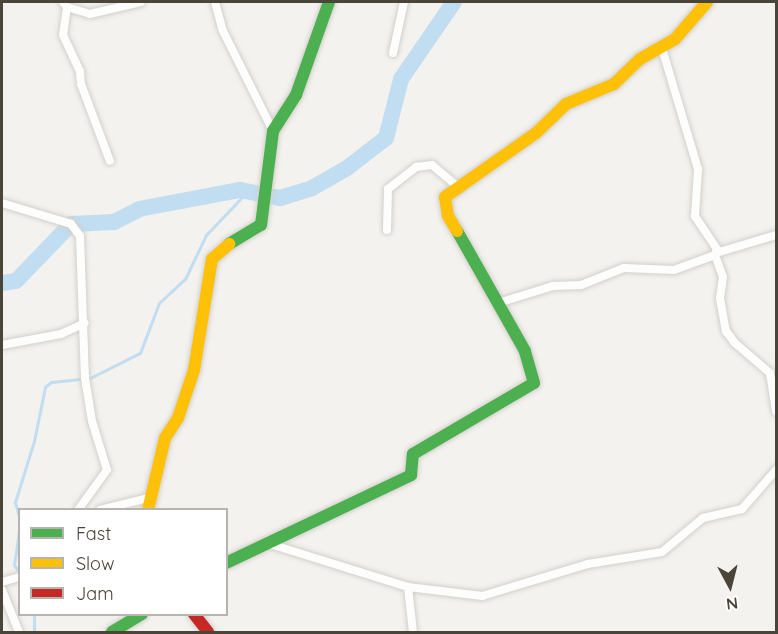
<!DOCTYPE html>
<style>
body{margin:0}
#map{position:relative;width:778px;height:634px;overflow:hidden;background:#f4f2ee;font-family:Quicksand,sans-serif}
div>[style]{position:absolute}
.stream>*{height:3px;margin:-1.5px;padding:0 1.5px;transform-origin:1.5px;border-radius:1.5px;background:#c0ddf1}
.river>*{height:16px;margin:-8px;padding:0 8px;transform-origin:8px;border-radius:8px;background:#c0ddf1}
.roads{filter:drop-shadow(0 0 2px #d2d0cb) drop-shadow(0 0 2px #d2d0cb)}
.street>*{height:8px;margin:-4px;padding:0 4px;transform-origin:4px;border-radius:4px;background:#fdfdfc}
.fast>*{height:12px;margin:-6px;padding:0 6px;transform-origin:6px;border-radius:6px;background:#4caf50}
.slow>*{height:12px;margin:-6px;padding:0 6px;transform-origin:6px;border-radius:6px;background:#ffc107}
.jam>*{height:12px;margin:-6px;padding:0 6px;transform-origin:6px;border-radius:6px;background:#c62828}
span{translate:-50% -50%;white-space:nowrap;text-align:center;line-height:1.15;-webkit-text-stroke:5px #fff;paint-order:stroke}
.frame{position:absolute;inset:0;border:3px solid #4b4439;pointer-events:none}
.legend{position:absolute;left:18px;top:508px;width:210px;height:108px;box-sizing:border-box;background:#fff;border:2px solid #b7b4b0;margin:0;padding:8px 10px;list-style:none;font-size:18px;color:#4b4439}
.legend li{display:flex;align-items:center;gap:12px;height:30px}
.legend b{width:30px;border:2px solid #b7b4b0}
.north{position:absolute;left:700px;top:556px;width:60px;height:60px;-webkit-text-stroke:4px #fff;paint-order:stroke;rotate:173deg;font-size:16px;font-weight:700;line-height:24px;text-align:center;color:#4b4439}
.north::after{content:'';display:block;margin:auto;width:21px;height:27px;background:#4b4439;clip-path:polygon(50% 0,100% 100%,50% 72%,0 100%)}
</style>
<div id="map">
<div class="stream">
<div style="left:20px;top:520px;width:19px;rotate:-106deg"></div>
<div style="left:15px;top:502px;width:64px;rotate:-72.7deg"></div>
<div style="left:34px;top:441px;width:55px;rotate:-78.5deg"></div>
<div style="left:45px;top:387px;width:8px;rotate:-40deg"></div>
<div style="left:51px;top:382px;width:39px;rotate:-6deg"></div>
<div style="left:90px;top:378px;width:56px;rotate:-26.6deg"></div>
<div style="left:140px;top:353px;width:53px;rotate:-69.2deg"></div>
<div style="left:159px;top:303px;width:35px;rotate:-43deg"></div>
<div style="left:185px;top:279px;width:49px;rotate:-64.5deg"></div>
<div style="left:206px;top:235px;width:59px;rotate:-46.4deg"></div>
<div style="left:20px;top:524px;width:41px;rotate:98.3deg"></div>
<div style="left:14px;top:565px;width:10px;rotate:53deg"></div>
<div style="left:34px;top:632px;width:18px;rotate:-90deg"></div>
</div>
<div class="river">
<div style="left:2px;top:283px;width:14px;rotate:-8deg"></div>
<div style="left:16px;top:281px;width:79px;rotate:-46deg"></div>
<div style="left:71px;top:224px;width:43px;rotate:-2.7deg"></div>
<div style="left:114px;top:222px;width:28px;rotate:-27deg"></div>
<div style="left:139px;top:209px;width:103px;rotate:-10.7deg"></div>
<div style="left:240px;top:190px;width:41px;rotate:11.3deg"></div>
<div style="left:280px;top:198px;width:34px;rotate:-17deg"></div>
<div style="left:312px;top:188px;width:40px;rotate:-29.7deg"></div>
<div style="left:347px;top:168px;width:49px;rotate:-37.6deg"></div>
<div style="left:386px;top:138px;width:61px;rotate:-75.7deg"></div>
<div style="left:401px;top:79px;width:93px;rotate:-55.5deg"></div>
</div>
<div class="roads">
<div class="street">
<div style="left:63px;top:2px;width:6px;rotate:51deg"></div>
<div style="left:67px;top:7px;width:24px;rotate:17deg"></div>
<div style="left:90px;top:14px;width:52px;rotate:-13.2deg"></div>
<div style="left:215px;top:2px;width:28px;rotate:75deg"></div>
<div style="left:222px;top:29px;width:114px;rotate:63.4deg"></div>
<div style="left:67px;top:7px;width:28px;rotate:98deg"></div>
<div style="left:63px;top:35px;width:40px;rotate:65deg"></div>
<div style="left:80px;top:71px;width:13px;rotate:86deg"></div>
<div style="left:81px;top:84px;width:82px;rotate:69.4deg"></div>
<div style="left:393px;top:53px;width:52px;rotate:-77.8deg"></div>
<div style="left:2px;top:203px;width:72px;rotate:16.9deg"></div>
<div style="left:71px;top:224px;width:15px;rotate:53deg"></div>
<div style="left:80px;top:236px;width:142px;rotate:88deg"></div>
<div style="left:85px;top:378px;width:44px;rotate:80.8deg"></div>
<div style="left:92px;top:421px;width:51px;rotate:73deg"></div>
<div style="left:107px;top:470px;width:49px;rotate:125.9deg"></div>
<div style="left:387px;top:230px;width:41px;rotate:-88.6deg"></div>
<div style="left:388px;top:189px;width:36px;rotate:-38deg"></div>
<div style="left:416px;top:167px;width:16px;rotate:-7deg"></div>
<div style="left:432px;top:165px;width:31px;rotate:40deg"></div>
<div style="left:716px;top:253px;width:63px;rotate:-16.7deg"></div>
<div style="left:715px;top:255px;width:23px;rotate:70deg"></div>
<div style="left:723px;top:277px;width:21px;rotate:98deg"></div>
<div style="left:720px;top:298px;width:34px;rotate:80deg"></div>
<div style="left:726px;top:331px;width:15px;rotate:53deg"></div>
<div style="left:735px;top:343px;width:46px;rotate:40.6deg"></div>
<div style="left:770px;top:373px;width:39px;rotate:81deg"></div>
<div style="left:498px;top:303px;width:58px;rotate:-17.2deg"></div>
<div style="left:553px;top:286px;width:28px;rotate:-2deg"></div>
<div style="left:581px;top:285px;width:46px;rotate:-21.6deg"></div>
<div style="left:624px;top:268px;width:50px;rotate:2.3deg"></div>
<div style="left:674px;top:270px;width:44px;rotate:-20.1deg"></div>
<div style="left:715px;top:255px;width:6px;rotate:-72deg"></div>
<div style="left:717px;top:249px;width:40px;rotate:-124deg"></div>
<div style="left:695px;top:216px;width:47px;rotate:-86.3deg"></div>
<div style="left:698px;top:169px;width:126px;rotate:-106.6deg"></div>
<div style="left:2px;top:345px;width:60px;rotate:-10.6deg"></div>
<div style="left:61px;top:334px;width:26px;rotate:-25deg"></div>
<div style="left:100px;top:510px;width:49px;rotate:-14deg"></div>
<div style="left:270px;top:544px;width:145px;rotate:17.3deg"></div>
<div style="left:408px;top:587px;width:75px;rotate:6.9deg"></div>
<div style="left:482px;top:596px;width:111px;rotate:-16.8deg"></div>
<div style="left:588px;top:564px;width:75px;rotate:-9.2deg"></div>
<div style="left:662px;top:552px;width:53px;rotate:-39.7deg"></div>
<div style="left:703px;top:518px;width:40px;rotate:-13deg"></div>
<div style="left:742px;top:509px;width:52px;rotate:-48.9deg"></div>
<div style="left:2px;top:582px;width:19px;rotate:-16deg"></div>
<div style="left:408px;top:587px;width:45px;rotate:83.7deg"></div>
<div style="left:2px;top:590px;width:45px;rotate:68deg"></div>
</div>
<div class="fast">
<div style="left:229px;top:244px;width:37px;rotate:-31deg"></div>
<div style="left:261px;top:225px;width:95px;rotate:-82.7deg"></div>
<div style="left:273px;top:131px;width:43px;rotate:-57.4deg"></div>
<div style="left:296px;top:95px;width:99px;rotate:-70.5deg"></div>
<div style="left:226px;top:563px;width:205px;rotate:-25.4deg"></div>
<div style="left:411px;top:475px;width:21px;rotate:-85deg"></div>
<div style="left:413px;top:454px;width:140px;rotate:-30.4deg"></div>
<div style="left:534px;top:383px;width:33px;rotate:-106deg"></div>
<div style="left:525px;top:351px;width:138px;rotate:-119.5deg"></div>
<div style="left:112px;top:632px;width:35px;rotate:-31deg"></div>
</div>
<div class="slow">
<div style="left:457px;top:231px;width:17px;rotate:-121deg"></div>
<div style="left:448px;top:216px;width:19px;rotate:-99deg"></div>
<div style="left:445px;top:197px;width:111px;rotate:-35.1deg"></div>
<div style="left:536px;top:133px;width:42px;rotate:-44deg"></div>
<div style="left:566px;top:104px;width:52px;rotate:-22.6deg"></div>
<div style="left:614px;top:84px;width:36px;rotate:-44deg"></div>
<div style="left:640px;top:59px;width:40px;rotate:-29.7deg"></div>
<div style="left:675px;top:39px;width:49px;rotate:-49.1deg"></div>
<div style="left:148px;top:510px;width:74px;rotate:-76.7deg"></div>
<div style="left:165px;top:438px;width:24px;rotate:-57deg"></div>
<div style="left:178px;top:418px;width:51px;rotate:-71.6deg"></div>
<div style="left:194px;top:370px;width:112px;rotate:-80.8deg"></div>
<div style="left:212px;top:259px;width:23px;rotate:-41deg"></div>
</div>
<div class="jam">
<div style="left:194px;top:614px;width:23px;rotate:52deg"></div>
</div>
</div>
<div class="frame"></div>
<ul class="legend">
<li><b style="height:8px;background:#4caf50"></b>Fast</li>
<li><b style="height:8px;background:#ffc107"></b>Slow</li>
<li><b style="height:8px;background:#c62828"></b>Jam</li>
</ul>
<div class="north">N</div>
</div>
